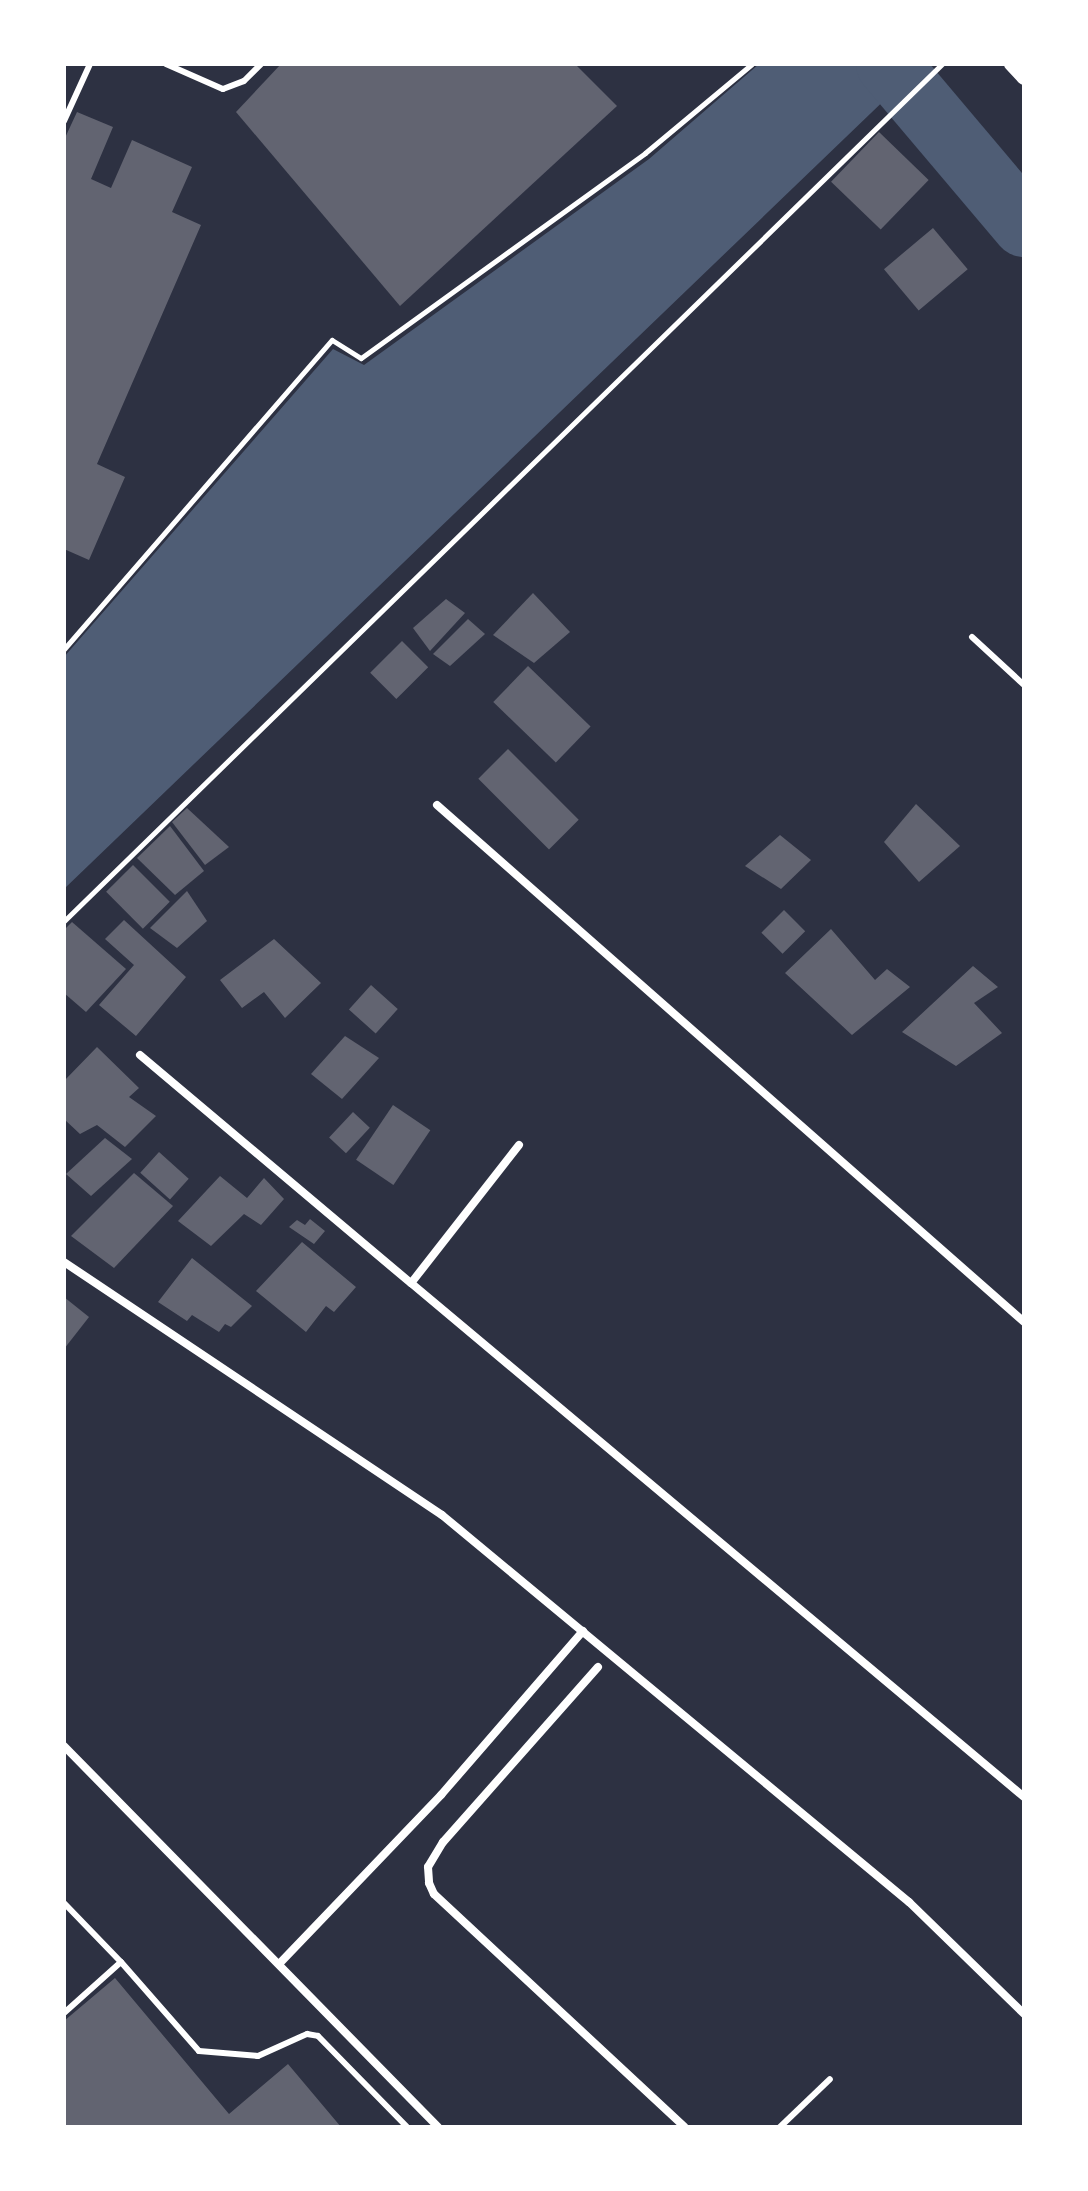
<!DOCTYPE html>
<style>
body{margin:0}
#map{position:relative;width:1088px;height:2191px;overflow:hidden;background:#2d3142;font-family:Jost,sans-serif}
div>[style]{position:absolute}
.water>*{inset:0;background:#4f5d75}
.river>*{height:64px;margin:-32px;padding:0 32px;transform-origin:32px;border-radius:32px;background:#4f5d75}
.building>*{inset:0;background:#626471;transform-origin:0 0}
.path>*{height:5px;margin:-2.5px;padding:0 2.5px;transform-origin:2.5px;border-radius:2.5px;background:#fff}
.service>*{height:6px;margin:-3px;padding:0 3px;transform-origin:3px;border-radius:3px;background:#fff}
.minor>*{height:8px;margin:-4px;padding:0 4px;transform-origin:4px;border-radius:4px;background:#fff}
.tertiary>*{height:14px;margin:-7px;padding:0 7px;transform-origin:7px;border-radius:7px;background:#fff}
span{translate:-50% -50%;white-space:nowrap;text-align:center;line-height:1.15;-webkit-text-stroke:6px #fff;paint-order:stroke}
.frame{position:absolute;inset:0;border:66px solid #fff;pointer-events:none}
</style>
<div id="map">
<div class="water">
<div style="clip-path:polygon(759px 64px,922px 64px,64px 889px,64px 657px,333px 349px,364px 365px,649px 159px)"></div>
</div>
<div class="river">
<div style="left:888px;top:64px;width:211px;rotate:49.8deg"></div>
</div>
<div class="building">
<div style="clip-path:polygon(281px 64px,575px 64px,617px 106px,400px 306px,236px 112px)"></div>
<div style="clip-path:polygon(77px 112px,113px 127px,91px 179px,111px 188px,132px 140px,192px 167px,172px 212px,201px 225px,97px 464px,125px 477px,89px 560px,64px 549px,64px 140px)"></div>
<div style="left:879px;top:132px;width:69px;height:69px;rotate:44deg"></div>
<div style="left:933px;top:228px;width:54px;height:64px;rotate:50deg"></div>
<div style="clip-path:polygon(533px 593px,570px 632px,534px 663px,493px 635px)"></div>
<div style="clip-path:polygon(446px 599px,465px 613px,430px 651px,413px 628px)"></div>
<div style="clip-path:polygon(468px 619px,485px 634px,450px 666px,433px 654px)"></div>
<div style="left:402px;top:641px;width:37px;height:45px;rotate:45deg"></div>
<div style="left:528px;top:666px;width:87px;height:50px;rotate:44deg"></div>
<div style="left:508px;top:749px;width:100px;height:42px;rotate:45deg"></div>
<div style="clip-path:polygon(916px 804px,960px 846px,919px 882px,884px 842px)"></div>
<div style="clip-path:polygon(187px 808px,229px 847px,205px 865px,172px 822px)"></div>
<div style="clip-path:polygon(170px 826px,204px 871px,175px 895px,137px 858px)"></div>
<div style="clip-path:polygon(780px 835px,811px 860px,781px 889px,745px 866px)"></div>
<div style="left:133px;top:865px;width:52px;height:38px;rotate:45deg"></div>
<div style="clip-path:polygon(187px 891px,207px 921px,177px 948px,150px 928px)"></div>
<div style="left:784px;top:910px;width:30px;height:32px;rotate:45deg"></div>
<div style="clip-path:polygon(124px 920px,186px 977px,136px 1036px,99px 1005px,134px 965px,105px 939px)"></div>
<div style="clip-path:polygon(72px 922px,126px 969px,86px 1012px,64px 993px,64px 930px)"></div>
<div style="clip-path:polygon(831px 929px,875px 980px,887px 969px,910px 987px,852px 1035px,785px 973px)"></div>
<div style="clip-path:polygon(274px 939px,321px 983px,285px 1018px,264px 992px,242px 1008px,220px 980px)"></div>
<div style="clip-path:polygon(973px 966px,998px 987px,974px 1003px,1002px 1033px,956px 1066px,902px 1032px)"></div>
<div style="left:371px;top:985px;width:36px;height:33px;rotate:42deg"></div>
<div style="clip-path:polygon(345px 1036px,379px 1058px,342px 1099px,311px 1074px)"></div>
<div style="clip-path:polygon(97px 1047px,139px 1088px,129px 1097px,156px 1116px,125px 1147px,97px 1125px,80px 1134px,64px 1119px,64px 1081px)"></div>
<div style="left:393px;top:1105px;width:45px;height:66px;rotate:34deg"></div>
<div style="left:353px;top:1112px;width:23px;height:35px;rotate:43deg"></div>
<div style="clip-path:polygon(105px 1138px,132px 1159px,91px 1196px,66px 1174px)"></div>
<div style="left:159px;top:1152px;width:40px;height:28px;rotate:42deg"></div>
<div style="clip-path:polygon(134px 1173px,173px 1206px,114px 1268px,71px 1236px)"></div>
<div style="clip-path:polygon(220px 1176px,247px 1198px,264px 1178px,284px 1199px,261px 1225px,244px 1214px,211px 1246px,178px 1221px)"></div>
<div style="clip-path:polygon(310px 1219px,325px 1231px,314px 1244px,289px 1227px,297px 1220px,305px 1225px)"></div>
<div style="clip-path:polygon(302px 1242px,356px 1287px,334px 1312px,326px 1306px,306px 1332px,256px 1291px)"></div>
<div style="clip-path:polygon(192px 1258px,252px 1306px,231px 1327px,225px 1324px,219px 1332px,192px 1315px,187px 1321px,158px 1302px)"></div>
<div style="clip-path:polygon(64px 1297px,89px 1317px,64px 1349px)"></div>
<div style="clip-path:polygon(115px 1978px,229px 2114px,288px 2064px,341px 2127px,64px 2127px,64px 2021px)"></div>
</div>
<div class="path">
<div style="left:64px;top:649px;width:409px;rotate:-49.1deg"></div>
<div style="left:332px;top:340px;width:34px;rotate:32deg"></div>
<div style="left:361px;top:358px;width:350px;rotate:-35.8deg"></div>
<div style="left:645px;top:153px;width:139px;rotate:-39.8deg"></div>
<div style="left:64px;top:921px;width:1227px;rotate:-44.31deg"></div>
</div>
<div class="service">
<div style="left:166px;top:64px;width:62px;rotate:23.7deg"></div>
<div style="left:223px;top:89px;width:22px;rotate:-21deg"></div>
<div style="left:244px;top:81px;width:24px;rotate:-45deg"></div>
<div style="left:64px;top:121px;width:63px;rotate:-65.5deg"></div>
<div style="left:972px;top:637px;width:71px;rotate:42.7deg"></div>
<div style="left:64px;top:1903px;width:82px;rotate:46deg"></div>
<div style="left:64px;top:2013px;width:76px;rotate:-41.8deg"></div>
<div style="left:121px;top:1962px;width:118px;rotate:48.8deg"></div>
<div style="left:199px;top:2051px;width:59px;rotate:4.8deg"></div>
<div style="left:258px;top:2056px;width:54px;rotate:-24.2deg"></div>
<div style="left:307px;top:2034px;width:11px;rotate:10deg"></div>
<div style="left:318px;top:2036px;width:127px;rotate:45.6deg"></div>
<div style="left:780px;top:2127px;width:69px;rotate:-43.8deg"></div>
</div>
<div class="minor">
<div style="left:437px;top:805px;width:782px;rotate:41.37deg"></div>
<div style="left:140px;top:1055px;width:354px;rotate:40.1deg"></div>
<div style="left:519px;top:1145px;width:175px;rotate:128deg"></div>
<div style="left:411px;top:1283px;width:800px;rotate:39.98deg"></div>
<div style="left:64px;top:1262px;width:455px;rotate:33.8deg"></div>
<div style="left:442px;top:1515px;width:607px;rotate:39.65deg"></div>
<div style="left:909px;top:1902px;width:161px;rotate:44.2deg"></div>
<div style="left:598px;top:1667px;width:234px;rotate:131.5deg"></div>
<div style="left:443px;top:1842px;width:29px;rotate:121deg"></div>
<div style="left:428px;top:1867px;width:16px;rotate:86deg"></div>
<div style="left:429px;top:1883px;width:12px;rotate:66deg"></div>
<div style="left:434px;top:1894px;width:342px;rotate:42.9deg"></div>
<div style="left:64px;top:1746px;width:534px;rotate:45.53deg"></div>
<div style="left:280px;top:1963px;width:233px;rotate:-46.2deg"></div>
<div style="left:441px;top:1795px;width:217px;rotate:-49.1deg"></div>
</div>
<div class="tertiary">
<div style="left:1011px;top:64px;width:19px;rotate:47deg"></div>
</div>
<div class="frame"></div>
</div>
